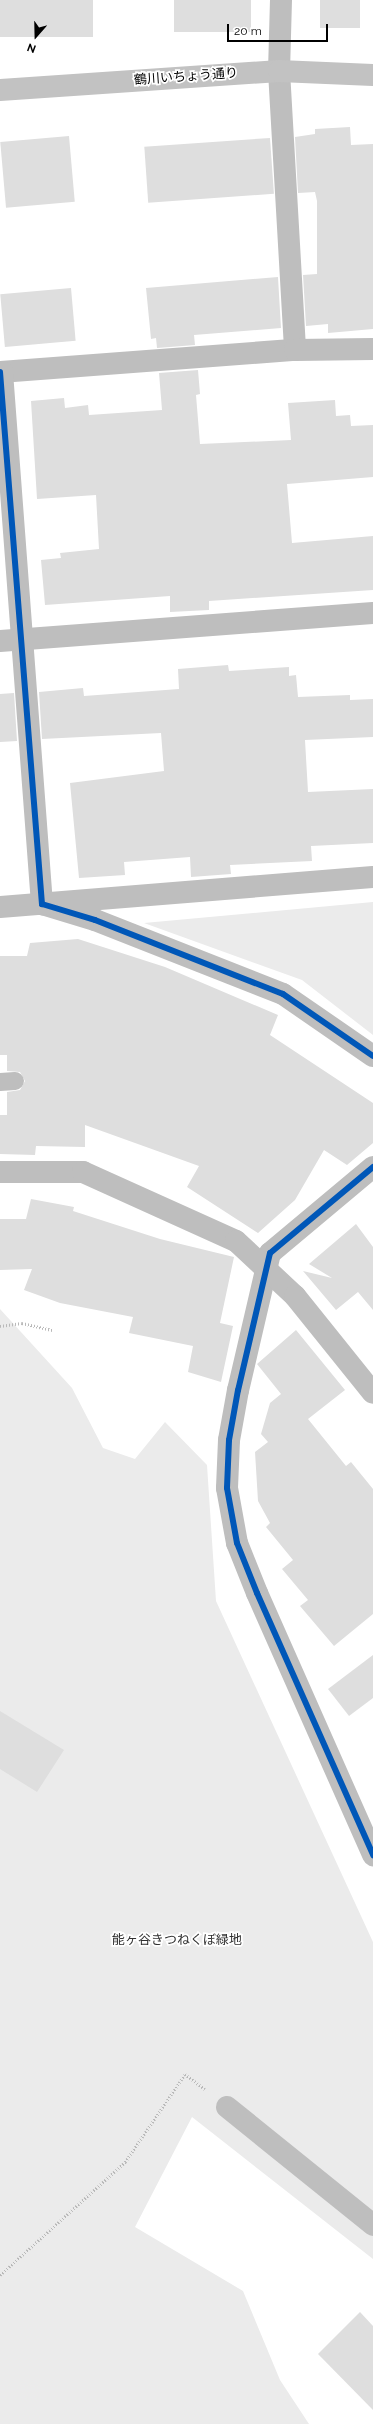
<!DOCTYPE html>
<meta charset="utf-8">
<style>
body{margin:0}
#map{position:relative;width:373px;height:2424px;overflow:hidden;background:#fff;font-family:Raleway,"Noto Sans JP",sans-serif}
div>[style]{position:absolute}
.green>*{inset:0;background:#ebebeb}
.building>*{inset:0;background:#dedede;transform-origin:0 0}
.path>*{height:2.5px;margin-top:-1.25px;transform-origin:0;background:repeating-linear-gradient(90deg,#b9b9b9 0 1px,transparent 0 3px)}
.lane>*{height:18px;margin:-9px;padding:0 9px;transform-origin:9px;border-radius:9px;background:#bebebe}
.street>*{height:22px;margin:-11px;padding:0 11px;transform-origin:11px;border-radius:11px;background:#bebebe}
.secondary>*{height:22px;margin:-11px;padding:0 11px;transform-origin:11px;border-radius:11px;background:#c2c2c2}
.cycleway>*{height:6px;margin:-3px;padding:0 3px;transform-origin:3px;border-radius:3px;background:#0057b8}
span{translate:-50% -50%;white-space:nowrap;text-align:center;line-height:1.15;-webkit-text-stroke:3.5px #fff;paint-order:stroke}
.street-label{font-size:13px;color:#000}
.park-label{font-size:13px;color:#313131}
.north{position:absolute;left:16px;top:16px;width:40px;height:40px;-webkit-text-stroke:3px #fff;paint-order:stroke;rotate:200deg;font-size:11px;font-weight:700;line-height:16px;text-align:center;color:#000}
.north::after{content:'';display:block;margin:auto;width:14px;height:18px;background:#000;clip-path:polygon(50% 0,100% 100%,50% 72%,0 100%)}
.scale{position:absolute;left:227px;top:24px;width:101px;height:18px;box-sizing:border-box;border:2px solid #000;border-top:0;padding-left:5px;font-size:12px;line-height:14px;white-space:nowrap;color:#000;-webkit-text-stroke:3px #fff;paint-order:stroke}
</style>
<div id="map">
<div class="green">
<div style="clip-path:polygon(373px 902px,373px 1035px,302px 980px,144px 923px)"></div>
<div style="clip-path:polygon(0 1309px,72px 1388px,103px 1448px,135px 1459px,165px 1422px,207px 1465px,216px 1601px,373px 1942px,373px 2259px,192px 2117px,135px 2227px,243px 2291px,280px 2380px,309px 2424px,0 2424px)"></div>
</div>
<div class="building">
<div style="left:0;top:0;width:93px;height:37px"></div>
<div style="left:174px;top:0;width:77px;height:32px"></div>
<div style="left:320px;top:0;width:40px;height:28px"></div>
<div style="clip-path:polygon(350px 127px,351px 145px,373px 144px,373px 329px,328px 333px,328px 324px,306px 326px,303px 275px,317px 274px,317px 201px,315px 192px,298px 193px,295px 137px,315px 134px,315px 129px)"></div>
<div style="left:69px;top:136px;width:66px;height:69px;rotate:85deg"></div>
<div style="left:270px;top:138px;width:56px;height:126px;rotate:86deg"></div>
<div style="clip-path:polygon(278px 277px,281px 328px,194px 335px,195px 345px,157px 348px,156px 338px,151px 339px,146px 288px)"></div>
<div style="left:71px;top:288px;width:53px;height:71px;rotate:85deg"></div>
<div style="clip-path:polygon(198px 370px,200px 394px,196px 395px,200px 444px,291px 440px,288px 403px,335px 400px,336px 416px,350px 415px,351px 426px,373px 425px,373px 477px,287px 484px,292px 543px,373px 536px,373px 590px,209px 601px,209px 610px,170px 612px,170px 596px,45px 605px,41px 560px,61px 558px,60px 553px,99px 549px,96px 495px,37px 499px,31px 401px,64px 398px,65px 408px,88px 405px,89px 415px,162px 410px,159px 373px)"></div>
<div style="clip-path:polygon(228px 665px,229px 671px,289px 667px,289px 676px,296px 675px,298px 697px,350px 695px,350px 700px,373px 699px,373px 737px,305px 740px,308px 792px,373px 789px,373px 843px,311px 846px,312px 861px,230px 865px,231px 874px,191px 877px,190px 857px,124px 862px,125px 875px,79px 878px,70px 783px,164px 771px,161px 733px,42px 739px,39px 692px,83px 688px,84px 696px,179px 689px,178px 669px)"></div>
<div style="clip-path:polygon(14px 693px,17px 741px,0 742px,0 694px)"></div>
<div style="clip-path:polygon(78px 939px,165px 967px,278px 1015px,270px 1035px,373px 1103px,373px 1143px,347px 1165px,324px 1150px,295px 1200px,258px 1233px,187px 1187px,199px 1166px,85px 1125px,85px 1147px,36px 1146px,35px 1155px,0 1154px,0 1115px,7px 1115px,7px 1092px,20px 1090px,25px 1081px,20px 1072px,7px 1071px,7px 1055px,0 1055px,0 956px,27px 956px,30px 943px)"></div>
<div style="clip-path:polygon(31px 1199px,74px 1207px,73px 1211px,160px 1239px,234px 1257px,220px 1323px,233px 1326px,221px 1382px,188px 1372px,193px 1346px,129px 1333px,133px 1317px,60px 1303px,24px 1290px,32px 1269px,0 1270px,0 1219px,26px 1219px)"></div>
<div style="clip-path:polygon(356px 1224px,373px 1247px,373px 1310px,358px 1292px,336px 1310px,303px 1271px,332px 1278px,309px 1264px)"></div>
<div style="clip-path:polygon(296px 1330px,345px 1390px,308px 1419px,346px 1466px,351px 1462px,373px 1489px,373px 1614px,334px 1646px,300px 1606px,308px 1600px,282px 1569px,293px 1560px,266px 1527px,270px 1523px,258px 1501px,255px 1452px,268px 1442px,261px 1434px,270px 1403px,281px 1394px,257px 1364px)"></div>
<div style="clip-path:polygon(373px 1655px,373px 1698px,349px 1716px,328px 1689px)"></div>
<div style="clip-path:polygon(0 1711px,64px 1750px,37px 1792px,0 1769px)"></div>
<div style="clip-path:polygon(360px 2312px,373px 2326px,373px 2410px,318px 2354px)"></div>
</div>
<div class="path">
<div style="left:0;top:1326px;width:22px;rotate:-8deg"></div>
<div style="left:22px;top:1323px;width:31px;rotate:13deg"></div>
<div style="left:0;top:2275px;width:169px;rotate:-42.1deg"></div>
<div style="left:125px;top:2162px;width:107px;rotate:-55.7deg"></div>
<div style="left:185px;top:2074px;width:25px;rotate:37deg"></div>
</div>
<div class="lane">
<div style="left:0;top:1082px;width:15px;rotate:-4deg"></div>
</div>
<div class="street">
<div style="left:281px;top:0;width:71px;rotate:91.6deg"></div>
<div style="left:279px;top:71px;width:279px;rotate:86.7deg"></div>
<div style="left:0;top:372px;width:296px;rotate:-4.3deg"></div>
<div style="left:295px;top:350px;width:78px;rotate:-0.7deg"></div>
<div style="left:2px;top:372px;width:534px;rotate:85.7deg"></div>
<div style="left:42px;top:904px;width:55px;rotate:16.8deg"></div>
<div style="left:95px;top:920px;width:202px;rotate:21.5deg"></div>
<div style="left:283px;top:994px;width:109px;rotate:34.6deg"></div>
<div style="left:0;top:641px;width:374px;rotate:-4.3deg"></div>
<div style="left:0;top:907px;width:374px;rotate:-4.6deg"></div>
<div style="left:373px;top:1167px;width:134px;rotate:140.1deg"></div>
<div style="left:270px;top:1253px;width:141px;rotate:103.1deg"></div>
<div style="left:238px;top:1390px;width:51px;rotate:100.2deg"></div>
<div style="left:229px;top:1440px;width:48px;rotate:92.4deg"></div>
<div style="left:227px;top:1488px;width:56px;rotate:79.7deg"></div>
<div style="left:237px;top:1543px;width:54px;rotate:68.2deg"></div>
<div style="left:257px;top:1593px;width:287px;rotate:66.1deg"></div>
<div style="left:0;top:1172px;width:83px"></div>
<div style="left:83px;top:1172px;width:168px;rotate:24.3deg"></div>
<div style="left:236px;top:1241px;width:81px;rotate:43deg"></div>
<div style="left:295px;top:1296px;width:124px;rotate:51.2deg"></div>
<div style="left:227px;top:2107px;width:188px;rotate:38.9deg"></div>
</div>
<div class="secondary">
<div style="left:0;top:90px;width:280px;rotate:-3.9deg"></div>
<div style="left:279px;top:71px;width:94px;rotate:2.4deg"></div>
</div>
<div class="cycleway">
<div style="left:0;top:372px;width:534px;rotate:85.49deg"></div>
<div style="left:42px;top:904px;width:55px;rotate:16.8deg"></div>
<div style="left:95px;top:920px;width:202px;rotate:21.5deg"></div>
<div style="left:283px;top:994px;width:109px;rotate:34.6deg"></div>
<div style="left:373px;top:1167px;width:134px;rotate:140.1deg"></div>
<div style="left:270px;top:1253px;width:141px;rotate:103.1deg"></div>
<div style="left:238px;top:1390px;width:51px;rotate:100.2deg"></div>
<div style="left:229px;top:1440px;width:48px;rotate:92.4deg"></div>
<div style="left:227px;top:1488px;width:56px;rotate:79.7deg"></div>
<div style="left:237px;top:1543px;width:54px;rotate:68.2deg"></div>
<div style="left:257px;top:1593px;width:287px;rotate:66.1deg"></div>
</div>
<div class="street-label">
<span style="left:186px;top:77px;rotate:-4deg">鶴川いちょう通り</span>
</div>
<div class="park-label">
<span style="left:177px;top:1940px">能ヶ谷きつねくぼ緑地</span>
</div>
<div class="north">N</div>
<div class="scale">20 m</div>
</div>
